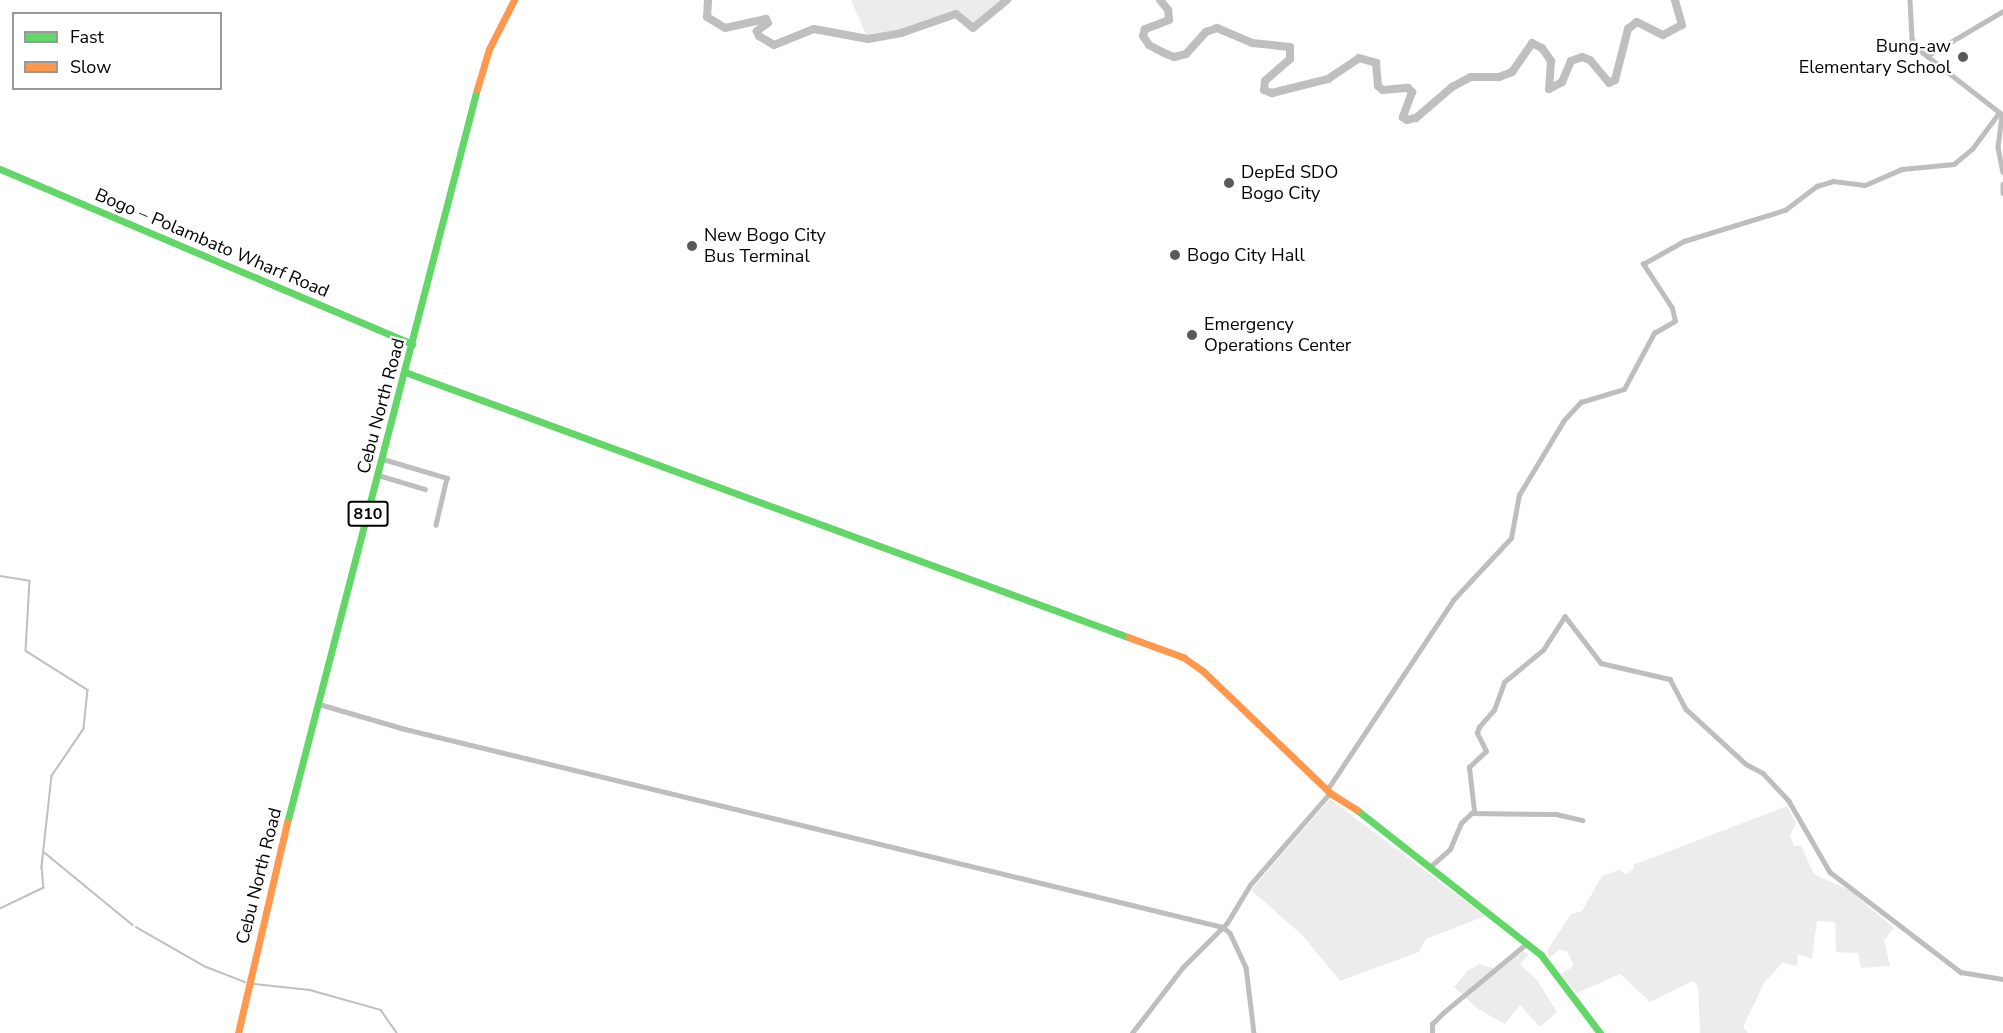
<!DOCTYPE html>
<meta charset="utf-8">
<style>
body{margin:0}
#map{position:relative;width:2003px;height:1033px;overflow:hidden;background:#fff;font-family:"Nunito Sans",sans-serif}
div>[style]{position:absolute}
.green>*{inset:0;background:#ececec}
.stream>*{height:1.5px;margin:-0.75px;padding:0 0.75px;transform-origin:0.75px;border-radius:0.75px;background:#bfbfbf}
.river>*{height:8px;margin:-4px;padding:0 4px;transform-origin:4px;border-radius:4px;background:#bfbfbf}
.street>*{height:4.5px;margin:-2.25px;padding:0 2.25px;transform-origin:2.25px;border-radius:2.25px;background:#bebebe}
.fast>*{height:7px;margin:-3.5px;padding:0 3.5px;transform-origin:3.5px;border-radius:3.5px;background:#63d668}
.slow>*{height:7px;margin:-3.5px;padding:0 3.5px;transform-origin:3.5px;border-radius:3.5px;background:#ff974d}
.dots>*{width:16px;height:16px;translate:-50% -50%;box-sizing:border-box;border:3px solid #fff;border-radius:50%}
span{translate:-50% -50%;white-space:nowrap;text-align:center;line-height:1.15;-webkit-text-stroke:4.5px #fff;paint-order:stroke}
.shield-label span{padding:2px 4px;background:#fff;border:2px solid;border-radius:4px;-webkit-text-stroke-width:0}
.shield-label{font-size:16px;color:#000;font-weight:700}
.poi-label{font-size:18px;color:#000}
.right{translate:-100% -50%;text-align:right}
.left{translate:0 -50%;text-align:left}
.street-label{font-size:18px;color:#000}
.legend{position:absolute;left:12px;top:12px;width:210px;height:78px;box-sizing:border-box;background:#fff;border:2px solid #999;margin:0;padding:8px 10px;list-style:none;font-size:18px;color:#000}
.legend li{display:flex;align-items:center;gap:12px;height:30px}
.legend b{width:30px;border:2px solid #999}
</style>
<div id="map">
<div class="green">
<div style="clip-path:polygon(851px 0,1007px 0,984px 16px,980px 26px,973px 28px,956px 14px,901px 33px,868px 39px)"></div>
<div style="clip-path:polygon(1330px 799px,1485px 916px,1426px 939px,1419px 952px,1340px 981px,1303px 936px,1251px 890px)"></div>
<div style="clip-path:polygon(1787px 806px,1796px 823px,1790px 836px,1794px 846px,1801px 846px,1814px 874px,1849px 890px,1894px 928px,1884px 940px,1890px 966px,1861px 968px,1858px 953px,1836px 952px,1835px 922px,1817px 921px,1812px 959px,1798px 954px,1797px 966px,1782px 963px,1764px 983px,1743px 1027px,1748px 1033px,1700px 1033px,1698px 986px,1693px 981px,1650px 1002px,1620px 974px,1577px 993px,1561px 974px,1574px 966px,1567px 951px,1559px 950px,1550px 957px,1547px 951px,1571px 914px,1582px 911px,1602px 876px,1619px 870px,1626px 874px,1634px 869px,1633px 865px)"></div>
<div style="clip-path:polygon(1522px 951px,1529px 954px,1520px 964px,1537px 980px,1557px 1012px,1540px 1027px,1520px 1005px,1505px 1024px,1478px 1009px,1454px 987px,1467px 971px,1480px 964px,1499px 970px)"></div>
</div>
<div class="stream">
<div style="left:0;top:576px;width:30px;rotate:9deg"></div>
<div style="left:30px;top:581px;width:70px;rotate:93.3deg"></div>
<div style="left:26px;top:651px;width:73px;rotate:32.2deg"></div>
<div style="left:88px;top:690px;width:39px;rotate:96deg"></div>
<div style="left:84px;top:729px;width:57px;rotate:124.2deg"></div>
<div style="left:52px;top:776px;width:92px;rotate:96.3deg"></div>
<div style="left:42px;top:867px;width:21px;rotate:85deg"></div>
<div style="left:44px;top:888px;width:49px;rotate:154.5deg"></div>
<div style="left:44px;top:852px;width:115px;rotate:39.4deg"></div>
<div style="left:136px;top:927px;width:78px;rotate:29.8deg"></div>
<div style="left:204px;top:966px;width:44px;rotate:21.3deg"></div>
<div style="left:254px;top:984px;width:56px;rotate:6.1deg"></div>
<div style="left:310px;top:990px;width:74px;rotate:15.7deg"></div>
<div style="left:381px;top:1010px;width:28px;rotate:55deg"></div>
</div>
<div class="river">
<div style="left:708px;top:0;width:17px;rotate:93deg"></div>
<div style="left:707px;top:17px;width:21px;rotate:31deg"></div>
<div style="left:725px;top:28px;width:42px;rotate:-12.4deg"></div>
<div style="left:766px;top:19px;width:4px;rotate:63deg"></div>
<div style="left:768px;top:23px;width:14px;rotate:144deg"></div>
<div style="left:757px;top:31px;width:5px;rotate:68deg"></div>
<div style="left:759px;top:36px;width:17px;rotate:31deg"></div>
<div style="left:774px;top:45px;width:43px;rotate:-21.8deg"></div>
<div style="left:814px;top:29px;width:55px;rotate:10.5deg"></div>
<div style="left:868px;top:39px;width:34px;rotate:-10deg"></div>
<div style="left:901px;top:33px;width:58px;rotate:-19.1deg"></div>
<div style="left:956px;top:14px;width:22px;rotate:39deg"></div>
<div style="left:973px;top:28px;width:44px;rotate:-39.5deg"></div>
<div style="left:1160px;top:0;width:13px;rotate:51deg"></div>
<div style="left:1168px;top:10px;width:10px;rotate:84deg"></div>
<div style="left:1169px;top:20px;width:26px;rotate:159deg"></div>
<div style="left:1145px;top:29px;width:7px;rotate:106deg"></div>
<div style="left:1143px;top:36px;width:11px;rotate:56deg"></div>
<div style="left:1149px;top:45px;width:15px;rotate:28deg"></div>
<div style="left:1162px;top:52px;width:13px;rotate:23deg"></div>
<div style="left:1174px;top:57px;width:12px;rotate:-14deg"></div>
<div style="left:1186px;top:54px;width:30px;rotate:-48deg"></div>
<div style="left:1206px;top:32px;width:12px;rotate:-20deg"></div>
<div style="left:1217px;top:28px;width:38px;rotate:23deg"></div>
<div style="left:1252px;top:43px;width:38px;rotate:6deg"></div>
<div style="left:1290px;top:47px;width:12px;rotate:90deg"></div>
<div style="left:1290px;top:59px;width:33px;rotate:139deg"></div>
<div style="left:1265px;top:81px;width:9px;rotate:96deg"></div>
<div style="left:1264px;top:90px;width:9px;rotate:21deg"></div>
<div style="left:1272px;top:93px;width:58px;rotate:-14deg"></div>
<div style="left:1328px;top:79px;width:37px;rotate:-34deg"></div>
<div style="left:1359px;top:58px;width:18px;rotate:16deg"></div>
<div style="left:1376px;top:63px;width:23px;rotate:85deg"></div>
<div style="left:1378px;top:86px;width:6px;rotate:39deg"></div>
<div style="left:1383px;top:90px;width:25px;rotate:-5deg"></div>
<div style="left:1408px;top:88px;width:6px;rotate:45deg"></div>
<div style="left:1412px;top:92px;width:27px;rotate:110deg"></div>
<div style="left:1403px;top:117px;width:5px;rotate:37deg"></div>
<div style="left:1407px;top:120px;width:9px;rotate:-13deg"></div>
<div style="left:1416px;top:118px;width:48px;rotate:-40.7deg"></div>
<div style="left:1452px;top:87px;width:21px;rotate:-28deg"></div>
<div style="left:1471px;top:77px;width:28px"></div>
<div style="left:1499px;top:77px;width:14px;rotate:-21deg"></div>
<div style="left:1512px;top:72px;width:35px;rotate:-55deg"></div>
<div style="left:1532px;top:43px;width:11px;rotate:27deg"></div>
<div style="left:1542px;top:48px;width:16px;rotate:55deg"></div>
<div style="left:1551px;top:61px;width:28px;rotate:94deg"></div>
<div style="left:1549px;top:89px;width:15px;rotate:-28deg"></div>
<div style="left:1562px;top:82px;width:23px;rotate:-67deg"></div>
<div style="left:1571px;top:61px;width:12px;rotate:-20deg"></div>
<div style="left:1582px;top:57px;width:9px;rotate:21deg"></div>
<div style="left:1590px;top:60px;width:30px;rotate:50deg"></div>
<div style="left:1609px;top:83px;width:7px;rotate:-27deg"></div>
<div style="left:1615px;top:80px;width:53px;rotate:-75.7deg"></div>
<div style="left:1628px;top:29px;width:11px;rotate:-38deg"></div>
<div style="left:1637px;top:22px;width:29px;rotate:27deg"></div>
<div style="left:1663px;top:35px;width:21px;rotate:-28deg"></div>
<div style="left:1682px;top:25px;width:26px;rotate:-106deg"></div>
</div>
<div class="street">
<div style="left:1910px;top:0;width:38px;rotate:87deg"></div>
<div style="left:1912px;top:38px;width:11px;rotate:63deg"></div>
<div style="left:1917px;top:48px;width:109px;rotate:37.9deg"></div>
<div style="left:1927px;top:56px;width:88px;rotate:-30.6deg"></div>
<div style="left:2002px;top:115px;width:32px;rotate:97deg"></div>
<div style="left:1998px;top:147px;width:25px;rotate:79deg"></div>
<div style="left:2003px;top:184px;width:9px;rotate:90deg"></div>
<div style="left:383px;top:459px;width:67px;rotate:16.5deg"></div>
<div style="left:447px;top:478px;width:48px;rotate:103.2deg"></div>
<div style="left:378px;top:475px;width:49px;rotate:16.6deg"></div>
<div style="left:319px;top:704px;width:90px;rotate:16.2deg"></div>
<div style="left:405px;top:729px;width:842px;rotate:13.61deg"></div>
<div style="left:1223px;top:927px;width:9px;rotate:41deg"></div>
<div style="left:1230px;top:933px;width:38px;rotate:65deg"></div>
<div style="left:1246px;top:967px;width:66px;rotate:83.1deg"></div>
<div style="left:1327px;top:790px;width:228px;rotate:-56.4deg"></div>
<div style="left:1453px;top:600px;width:85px;rotate:-46.9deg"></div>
<div style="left:1511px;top:538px;width:44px;rotate:-79.5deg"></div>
<div style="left:1519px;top:495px;width:87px;rotate:-59deg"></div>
<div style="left:1564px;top:420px;width:25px;rotate:-47deg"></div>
<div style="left:1581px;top:402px;width:45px;rotate:-16.8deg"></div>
<div style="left:1624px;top:389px;width:64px;rotate:-61.8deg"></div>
<div style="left:1654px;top:333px;width:24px;rotate:-30deg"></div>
<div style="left:1675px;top:321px;width:13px;rotate:-103deg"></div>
<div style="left:1672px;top:308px;width:53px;rotate:-123.4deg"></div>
<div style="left:1643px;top:264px;width:47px;rotate:-29.3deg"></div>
<div style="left:1684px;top:241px;width:106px;rotate:-17.1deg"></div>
<div style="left:1785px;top:210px;width:40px;rotate:-37deg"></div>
<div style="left:1817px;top:186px;width:17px;rotate:-17deg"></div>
<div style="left:1833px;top:181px;width:32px;rotate:7deg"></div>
<div style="left:1865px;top:185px;width:40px;rotate:-23.4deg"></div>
<div style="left:1902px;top:169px;width:52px;rotate:-5.5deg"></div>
<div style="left:1954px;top:164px;width:23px;rotate:-40deg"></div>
<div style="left:1972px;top:149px;width:44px;rotate:-53.4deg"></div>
<div style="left:1471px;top:813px;width:85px;rotate:0.7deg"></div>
<div style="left:1556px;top:814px;width:27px;rotate:13deg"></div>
<div style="left:1430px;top:867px;width:27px;rotate:-42deg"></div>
<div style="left:1450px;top:849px;width:28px;rotate:-67deg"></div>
<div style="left:1461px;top:823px;width:18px;rotate:-43deg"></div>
<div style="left:1474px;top:811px;width:44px;rotate:-96.5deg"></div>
<div style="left:1469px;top:767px;width:23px;rotate:-43deg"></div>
<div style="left:1486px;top:751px;width:20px;rotate:-117deg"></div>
<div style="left:1477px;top:733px;width:6px;rotate:-72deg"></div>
<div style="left:1479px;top:727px;width:23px;rotate:-49deg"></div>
<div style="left:1494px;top:710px;width:30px;rotate:-70deg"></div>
<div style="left:1504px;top:682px;width:50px;rotate:-39.4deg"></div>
<div style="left:1543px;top:650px;width:40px;rotate:-57.1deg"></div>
<div style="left:1565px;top:616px;width:59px;rotate:52.5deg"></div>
<div style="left:1601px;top:663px;width:71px;rotate:13.1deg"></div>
<div style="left:1670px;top:679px;width:34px;rotate:62deg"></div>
<div style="left:1686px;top:709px;width:81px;rotate:42.5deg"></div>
<div style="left:1746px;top:764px;width:19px;rotate:28deg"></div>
<div style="left:1763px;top:773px;width:38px;rotate:47deg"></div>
<div style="left:1789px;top:801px;width:82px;rotate:60deg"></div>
<div style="left:1830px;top:872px;width:165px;rotate:37.4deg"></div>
<div style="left:1961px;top:972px;width:43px;rotate:9.5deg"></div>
<div style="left:1132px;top:1033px;width:83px;rotate:-52.3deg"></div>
<div style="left:1183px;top:967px;width:62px;rotate:-45deg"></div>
<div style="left:1227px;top:923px;width:44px;rotate:-58.8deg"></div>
<div style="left:1250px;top:885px;width:122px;rotate:-49deg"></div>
<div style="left:1432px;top:1033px;width:9px;rotate:-90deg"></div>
<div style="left:1432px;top:1024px;width:16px;rotate:-45deg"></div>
<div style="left:1443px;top:1013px;width:107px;rotate:-39.7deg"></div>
</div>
<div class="fast">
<div style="left:0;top:169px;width:448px;rotate:23deg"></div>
<div style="left:405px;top:372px;width:770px;rotate:20.13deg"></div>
<div style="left:1357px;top:810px;width:234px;rotate:38.2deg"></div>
<div style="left:1541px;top:955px;width:98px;rotate:52.9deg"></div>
<div style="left:287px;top:823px;width:758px;rotate:-75.49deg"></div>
</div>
<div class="slow">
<div style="left:477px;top:89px;width:42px;rotate:-73.3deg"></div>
<div style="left:489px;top:49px;width:55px;rotate:-63deg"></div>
<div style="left:1128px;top:637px;width:59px;rotate:20deg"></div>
<div style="left:1183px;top:657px;width:24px;rotate:35deg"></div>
<div style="left:1203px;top:671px;width:176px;rotate:43.8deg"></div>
<div style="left:1330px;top:793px;width:32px;rotate:32deg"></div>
<div style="left:238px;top:1033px;width:216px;rotate:-76.9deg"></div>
</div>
<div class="dots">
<div style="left:1963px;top:57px;background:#595959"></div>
<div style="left:1229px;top:183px;background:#595959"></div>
<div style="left:692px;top:246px;background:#595959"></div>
<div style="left:1175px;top:255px;background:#595959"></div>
<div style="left:1192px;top:335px;background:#595959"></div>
</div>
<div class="shield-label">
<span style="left:368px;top:514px">810</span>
</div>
<div class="poi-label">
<span class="right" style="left:1951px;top:57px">Bung-aw<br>Elementary School</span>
<span class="left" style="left:1241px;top:183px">DepEd SDO<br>Bogo City</span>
<span class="left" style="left:704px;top:246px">New Bogo City<br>Bus Terminal</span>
<span class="left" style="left:1187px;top:255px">Bogo City Hall</span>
<span class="left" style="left:1204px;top:335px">Emergency<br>Operations Center</span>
</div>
<div class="street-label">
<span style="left:212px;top:243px;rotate:23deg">Bogo – Polambato Wharf Road</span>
<span style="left:381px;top:406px;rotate:-75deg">Cebu North Road</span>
<span style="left:259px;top:876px;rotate:-76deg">Cebu North Road</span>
</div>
<ul class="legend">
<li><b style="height:8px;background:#63d668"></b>Fast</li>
<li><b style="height:8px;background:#ff974d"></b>Slow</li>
</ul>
</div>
